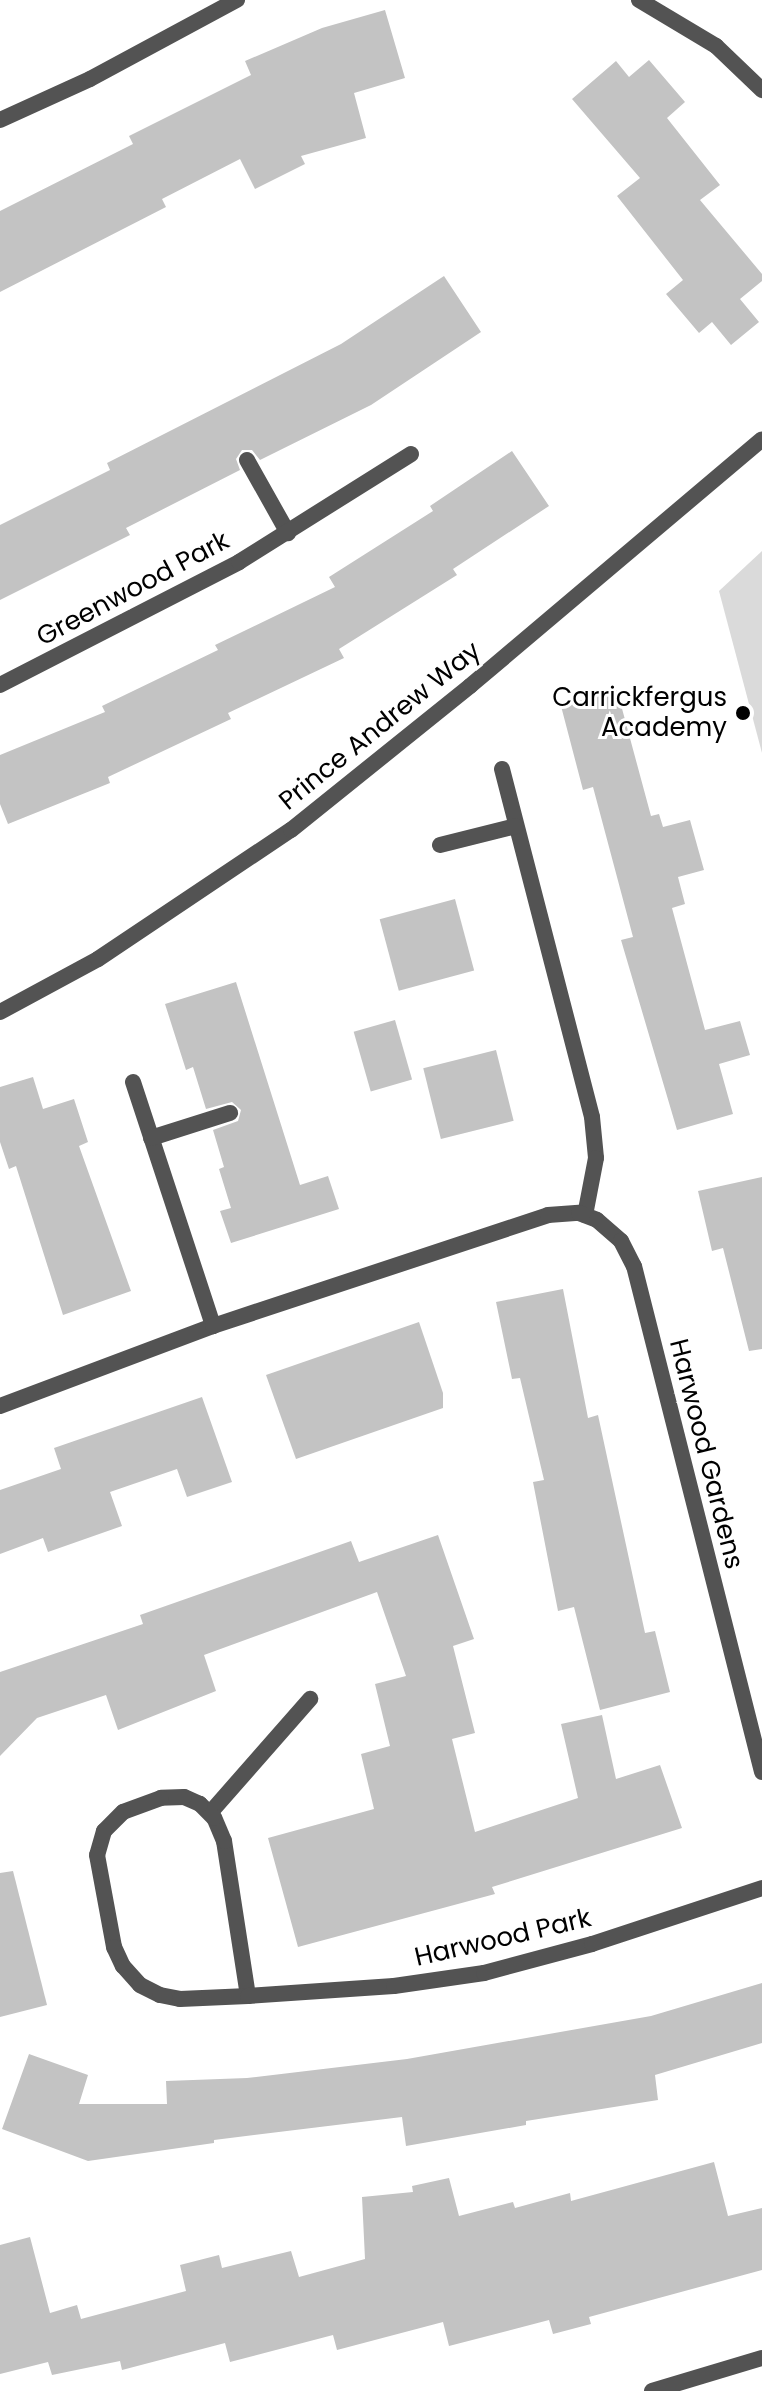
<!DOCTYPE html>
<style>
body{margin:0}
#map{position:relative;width:762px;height:2391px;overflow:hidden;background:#fff;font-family:Poppins,sans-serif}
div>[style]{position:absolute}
.green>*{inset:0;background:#dadada}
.building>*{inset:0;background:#c3c3c3;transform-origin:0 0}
.minor>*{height:16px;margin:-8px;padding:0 8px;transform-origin:8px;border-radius:8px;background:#535353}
.tertiary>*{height:16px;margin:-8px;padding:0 8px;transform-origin:8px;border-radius:8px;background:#535353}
.dots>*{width:22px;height:22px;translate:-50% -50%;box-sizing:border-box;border:4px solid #fff;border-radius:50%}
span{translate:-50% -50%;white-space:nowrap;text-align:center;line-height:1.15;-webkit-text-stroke:6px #fff;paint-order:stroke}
.street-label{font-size:26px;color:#000}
.poi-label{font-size:26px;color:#000}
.right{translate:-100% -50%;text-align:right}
</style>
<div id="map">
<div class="green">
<div style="clip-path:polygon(762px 551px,762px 753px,719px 591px)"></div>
</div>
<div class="building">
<div style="clip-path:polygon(385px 10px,405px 78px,354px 93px,366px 138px,301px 156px,305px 164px,255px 189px,240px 159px,162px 199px,166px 207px,0 292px,0 211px,133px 144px,129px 136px,251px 75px,245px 61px,322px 28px)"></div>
<div style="clip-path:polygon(649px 60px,685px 102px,667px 118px,720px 185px,700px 200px,762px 274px,762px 281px,740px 299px,759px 322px,731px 345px,712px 322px,699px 333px,666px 294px,683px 280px,617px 196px,640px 178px,572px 99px,616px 61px,629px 77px)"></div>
<div style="clip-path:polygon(444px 276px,481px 332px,371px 405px,260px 460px,252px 450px,242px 450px,236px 459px,240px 470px,126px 528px,130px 535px,0 600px,0 525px,110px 470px,107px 463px,341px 344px)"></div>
<div style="clip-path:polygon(512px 451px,549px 506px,453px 569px,457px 575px,339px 649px,344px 658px,228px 713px,231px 719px,108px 777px,110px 783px,8px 824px,0 804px,0 755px,105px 712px,102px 706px,218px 650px,215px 645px,335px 587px,329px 577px,433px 511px,430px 506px)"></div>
<div style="clip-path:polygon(617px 690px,651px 816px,659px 814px,663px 827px,690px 820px,704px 870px,678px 877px,685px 904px,672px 908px,705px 1030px,740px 1021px,750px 1055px,719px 1064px,733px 1114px,677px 1130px,621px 940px,633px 937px,593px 787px,583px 790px,561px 706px)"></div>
<div style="left:455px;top:899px;width:74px;height:78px;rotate:75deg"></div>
<div style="clip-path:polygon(236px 982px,300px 1185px,328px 1176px,339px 1209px,231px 1243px,220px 1211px,231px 1208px,219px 1169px,224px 1167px,213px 1130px,238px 1121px,241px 1110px,232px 1102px,206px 1109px,193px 1067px,186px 1070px,165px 1004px)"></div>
<div style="left:395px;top:1020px;width:62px;height:43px;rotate:74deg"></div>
<div style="left:496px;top:1050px;width:73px;height:75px;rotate:76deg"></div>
<div style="clip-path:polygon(33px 1077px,43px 1109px,74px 1099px,88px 1142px,79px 1146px,131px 1291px,63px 1315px,16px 1166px,9px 1169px,0 1142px,0 1087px)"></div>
<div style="clip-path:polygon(762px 1177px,762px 1349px,749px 1351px,723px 1248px,712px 1251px,698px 1191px)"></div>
<div style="clip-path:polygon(563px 1289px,588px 1418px,598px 1415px,645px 1633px,655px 1631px,670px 1692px,600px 1710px,574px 1607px,558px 1611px,533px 1482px,544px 1480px,520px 1378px,512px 1379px,496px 1302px)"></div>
<div style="clip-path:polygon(419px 1322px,443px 1393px,443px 1408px,296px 1459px,266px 1375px)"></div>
<div style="clip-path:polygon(202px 1397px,232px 1482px,187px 1497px,177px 1469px,110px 1492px,122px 1526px,48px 1552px,43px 1538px,0 1554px,0 1490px,61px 1469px,54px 1448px)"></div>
<div style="clip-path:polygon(438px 1535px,474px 1639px,453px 1646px,475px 1733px,452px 1739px,475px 1832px,578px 1798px,561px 1724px,602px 1715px,616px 1779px,660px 1765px,682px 1828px,492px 1887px,495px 1894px,298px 1947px,268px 1838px,374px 1809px,361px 1754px,390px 1746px,375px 1684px,406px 1676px,377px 1592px,204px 1655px,216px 1691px,118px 1730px,106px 1695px,37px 1718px,0 1756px,0 1672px,143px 1624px,140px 1615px,351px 1541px,359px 1562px)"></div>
<div style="clip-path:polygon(13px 1871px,47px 2005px,0 2017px,0 1873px)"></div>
<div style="clip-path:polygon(762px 1983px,762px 2043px,655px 2075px,658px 2100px,526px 2121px,526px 2125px,406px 2146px,402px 2117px,214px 2140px,214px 2143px,88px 2161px,2px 2129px,29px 2054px,88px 2075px,79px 2104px,167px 2104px,166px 2081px,247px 2078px,407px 2059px,651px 2016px)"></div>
<div style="clip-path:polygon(714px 2162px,728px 2216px,762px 2208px,762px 2270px,589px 2317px,591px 2324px,553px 2334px,549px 2320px,449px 2346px,443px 2322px,337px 2350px,333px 2335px,230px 2362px,225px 2343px,122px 2370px,120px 2361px,52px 2375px,48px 2362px,0 2374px,0 2245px,30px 2237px,50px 2313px,77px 2305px,81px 2319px,186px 2291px,180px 2265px,219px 2255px,222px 2268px,291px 2251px,299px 2277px,365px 2259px,362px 2197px,413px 2192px,412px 2186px,449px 2178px,459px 2216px,513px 2202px,515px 2208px,570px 2193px,571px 2201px)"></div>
</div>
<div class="minor">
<div style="left:639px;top:0;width:90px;rotate:30.9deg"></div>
<div style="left:716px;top:46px;width:64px;rotate:43.7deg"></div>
<div style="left:0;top:120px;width:99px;rotate:-24.5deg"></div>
<div style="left:90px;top:79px;width:167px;rotate:-28.3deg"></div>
<div style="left:247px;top:460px;width:84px;rotate:60.7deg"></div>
<div style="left:0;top:685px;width:269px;rotate:-27.2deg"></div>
<div style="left:239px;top:562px;width:203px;rotate:-32.1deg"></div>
<div style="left:502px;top:769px;width:359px;rotate:75.5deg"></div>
<div style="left:592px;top:1117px;width:41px;rotate:84.4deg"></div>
<div style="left:596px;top:1158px;width:58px;rotate:100.9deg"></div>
<div style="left:440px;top:845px;width:78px;rotate:-14deg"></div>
<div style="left:133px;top:1082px;width:257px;rotate:71.8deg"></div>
<div style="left:151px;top:1138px;width:83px;rotate:-17.6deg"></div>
<div style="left:0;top:1406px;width:228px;rotate:-20.6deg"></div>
<div style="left:213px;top:1326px;width:353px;rotate:-18.3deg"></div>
<div style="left:548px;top:1215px;width:31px;rotate:-4deg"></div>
<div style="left:579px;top:1213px;width:19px;rotate:21deg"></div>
<div style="left:597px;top:1220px;width:32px;rotate:41deg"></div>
<div style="left:621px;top:1241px;width:28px;rotate:63deg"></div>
<div style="left:634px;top:1266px;width:522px;rotate:75.8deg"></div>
<div style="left:210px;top:1813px;width:152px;rotate:-48.7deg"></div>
<div style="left:248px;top:1996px;width:157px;rotate:-98.8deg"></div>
<div style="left:224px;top:1841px;width:25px;rotate:-113deg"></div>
<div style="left:214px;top:1818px;width:20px;rotate:-135deg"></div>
<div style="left:200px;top:1804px;width:17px;rotate:-156deg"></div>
<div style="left:184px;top:1797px;width:23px;rotate:178deg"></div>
<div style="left:161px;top:1798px;width:40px;rotate:159.8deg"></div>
<div style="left:123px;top:1812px;width:27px;rotate:135deg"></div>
<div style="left:104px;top:1831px;width:25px;rotate:106deg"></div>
<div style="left:97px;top:1855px;width:94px;rotate:79.5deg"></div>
<div style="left:114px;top:1947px;width:21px;rotate:65deg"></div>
<div style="left:123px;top:1966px;width:25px;rotate:48deg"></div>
<div style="left:140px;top:1985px;width:22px;rotate:27deg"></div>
<div style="left:160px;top:1995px;width:20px;rotate:11deg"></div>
<div style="left:180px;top:1999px;width:68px;rotate:-2.5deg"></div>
<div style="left:248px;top:1996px;width:146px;rotate:-3.9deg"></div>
<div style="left:394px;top:1986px;width:91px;rotate:-8.2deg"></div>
<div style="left:484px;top:1973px;width:112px;rotate:-15deg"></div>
<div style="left:592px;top:1944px;width:179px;rotate:-18.2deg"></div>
</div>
<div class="tertiary">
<div style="left:0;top:1012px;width:111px;rotate:-28.4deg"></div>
<div style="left:98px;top:959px;width:232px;rotate:-33.8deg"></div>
<div style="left:291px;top:830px;width:230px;rotate:-38.8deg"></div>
<div style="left:470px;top:686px;width:382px;rotate:-40.2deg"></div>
<div style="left:652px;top:2391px;width:115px;rotate:-16.7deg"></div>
</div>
<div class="dots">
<div style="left:743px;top:713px;background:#000"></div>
</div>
<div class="street-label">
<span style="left:133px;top:589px;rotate:-28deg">Greenwood Park</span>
<span style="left:380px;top:726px;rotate:-39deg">Prince Andrew Way</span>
<span style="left:706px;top:1454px;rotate:76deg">Harwood Gardens</span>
<span style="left:503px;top:1938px;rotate:-13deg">Harwood Park</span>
</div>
<div class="poi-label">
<span class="right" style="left:727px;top:713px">Carrickfergus<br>Academy</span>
</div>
</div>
